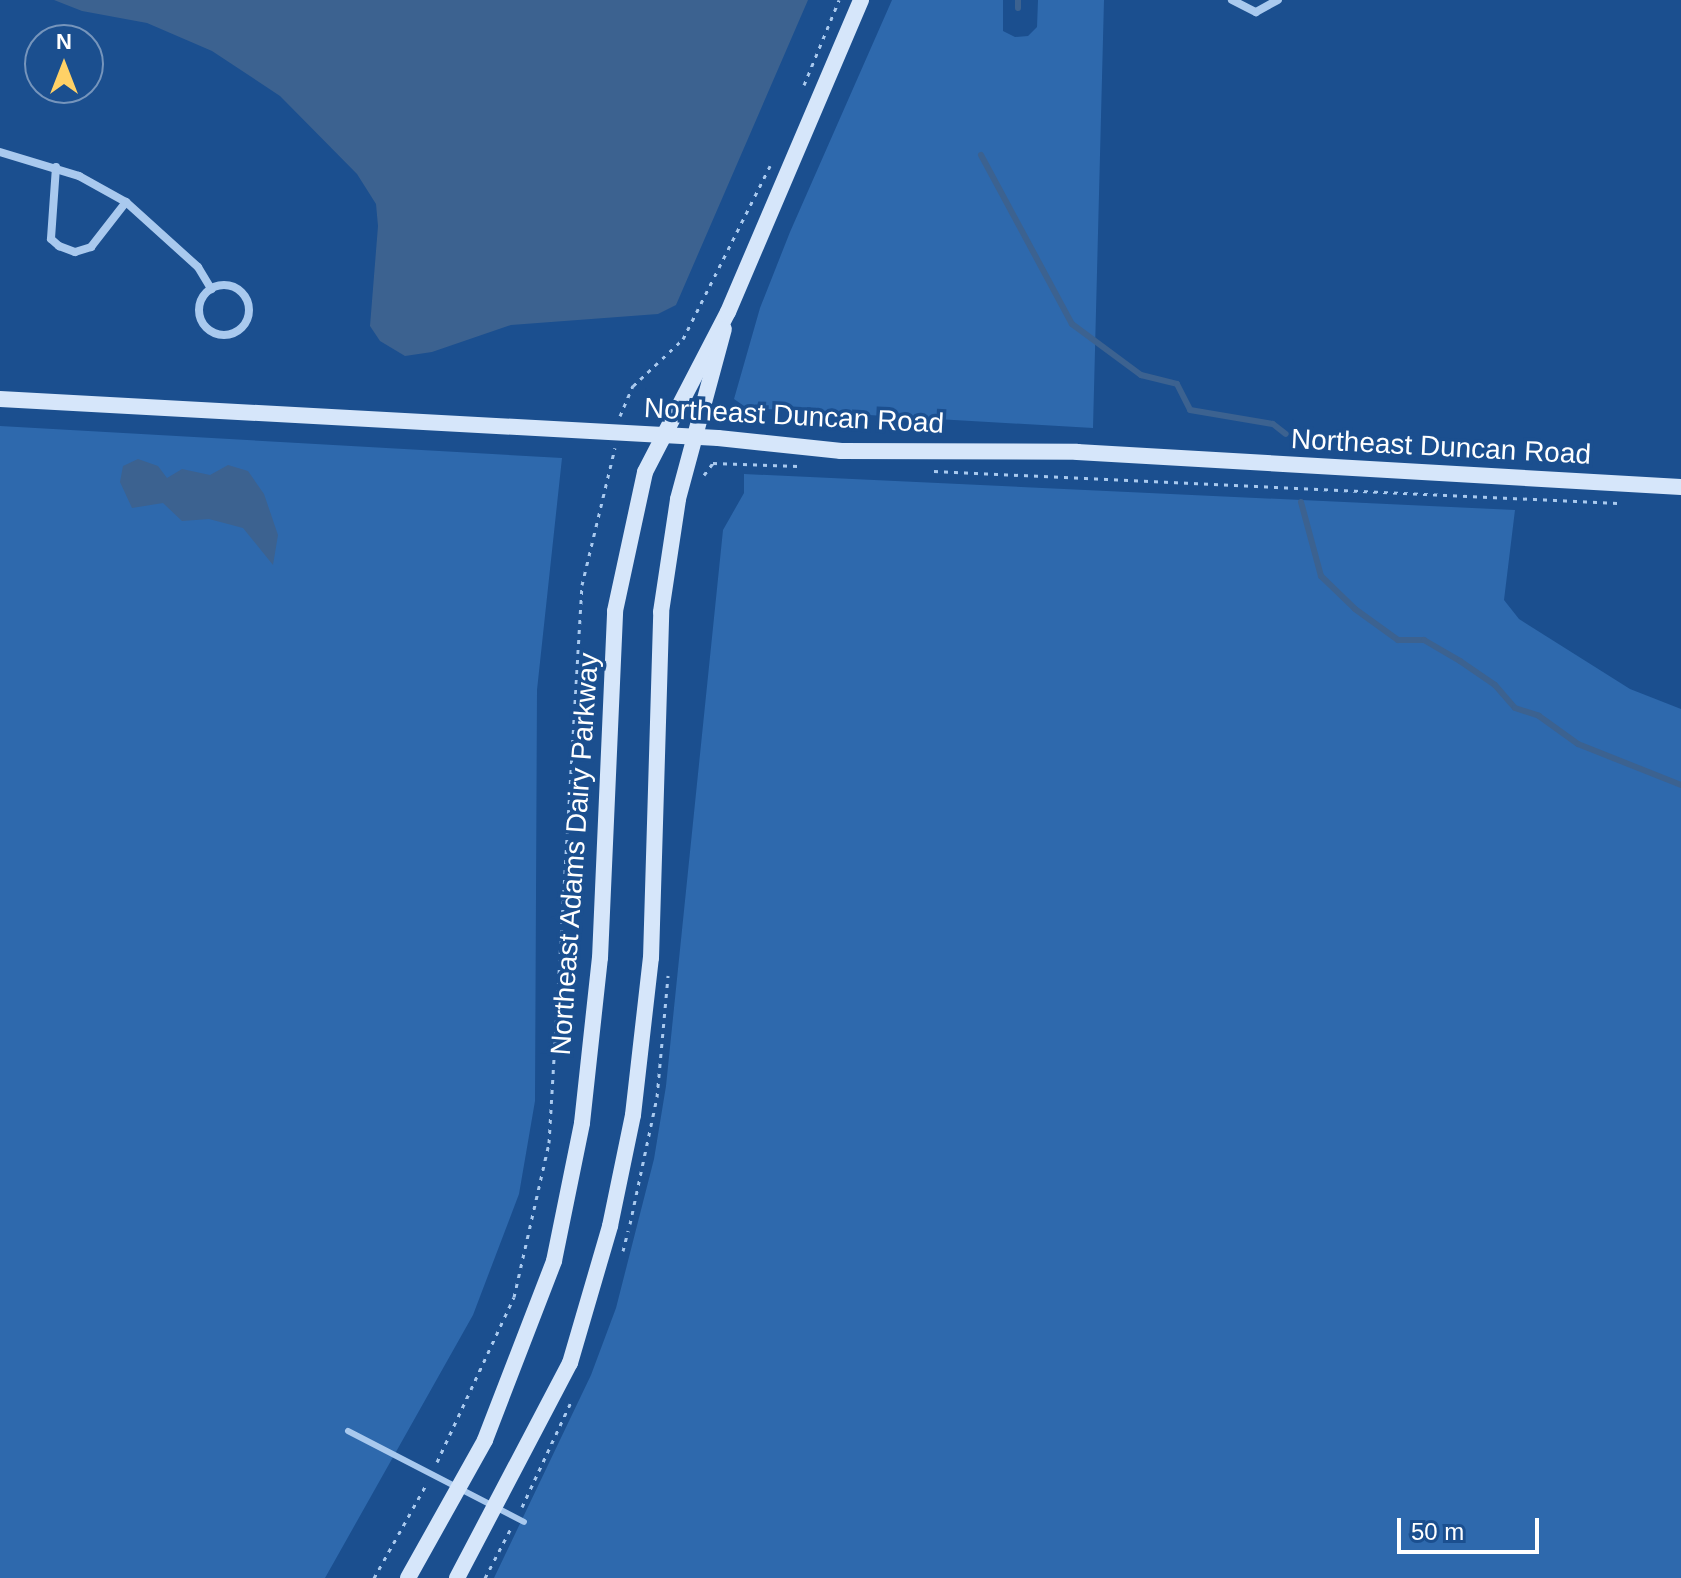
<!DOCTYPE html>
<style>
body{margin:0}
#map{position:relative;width:1681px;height:1578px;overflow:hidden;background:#1b4f8f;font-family:Arial,sans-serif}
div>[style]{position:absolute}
.green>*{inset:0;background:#2e69ad}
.water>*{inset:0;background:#3c6290}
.stream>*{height:6px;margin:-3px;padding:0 3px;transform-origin:3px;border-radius:3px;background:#3c6290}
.path>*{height:3px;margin-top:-1.5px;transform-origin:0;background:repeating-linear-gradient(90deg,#a9c9ee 0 4px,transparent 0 10px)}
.lane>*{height:6px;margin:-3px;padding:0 3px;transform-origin:3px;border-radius:3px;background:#a9c9ee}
.street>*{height:8px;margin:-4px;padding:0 4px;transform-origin:4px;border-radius:4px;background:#a9c9ee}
.street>.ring{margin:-4px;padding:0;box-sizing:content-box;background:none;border:8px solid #a9c9ee;border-radius:50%}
.secondary>*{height:16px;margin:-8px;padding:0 8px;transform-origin:8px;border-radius:8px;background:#d6e6fa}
span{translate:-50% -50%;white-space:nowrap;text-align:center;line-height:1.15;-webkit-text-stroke:7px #1b4f8f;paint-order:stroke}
.street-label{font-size:28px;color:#fff}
.north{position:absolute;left:24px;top:24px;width:80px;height:80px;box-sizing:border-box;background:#1b4f8f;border:2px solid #7695bc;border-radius:50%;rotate:0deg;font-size:22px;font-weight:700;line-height:32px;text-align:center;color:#fff}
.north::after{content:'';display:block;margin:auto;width:28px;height:36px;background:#ffd166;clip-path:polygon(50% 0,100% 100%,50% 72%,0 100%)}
.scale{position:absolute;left:1397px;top:1518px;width:142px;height:36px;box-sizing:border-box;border:4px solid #fff;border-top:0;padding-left:10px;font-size:24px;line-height:28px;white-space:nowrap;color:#fff;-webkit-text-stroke:6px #1b4f8f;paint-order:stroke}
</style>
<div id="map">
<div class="green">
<div style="clip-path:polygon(892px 0,1003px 0,1003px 31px,1015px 37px,1028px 36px,1037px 27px,1038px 0,1104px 0,1093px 428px,747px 408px,734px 399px,760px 308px,790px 232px)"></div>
<div style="clip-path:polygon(0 426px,562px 458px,537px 690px,535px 1101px,519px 1194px,473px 1315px,325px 1578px,0 1578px)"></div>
<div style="clip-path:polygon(744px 474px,1515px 510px,1504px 600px,1519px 619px,1630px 689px,1681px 709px,1681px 1578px,494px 1578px,591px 1375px,616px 1308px,654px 1159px,666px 1086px,723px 530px,744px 493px)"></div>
</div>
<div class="water">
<div style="clip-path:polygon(54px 0,808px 0,676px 305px,658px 314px,511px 325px,432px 352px,405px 356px,380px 341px,370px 326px,378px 226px,376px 204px,357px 174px,280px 96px,212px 51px,147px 23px,82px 11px)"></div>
<div style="clip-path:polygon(138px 459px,158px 466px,167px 478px,182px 469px,210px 475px,228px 465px,248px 471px,264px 494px,278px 535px,273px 565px,243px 528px,209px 519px,182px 521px,163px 503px,132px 508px,120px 482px,123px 466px)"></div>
</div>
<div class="stream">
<div style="left:1018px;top:0;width:8px;rotate:90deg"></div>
<div style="left:981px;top:155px;width:192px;rotate:61.7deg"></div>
<div style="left:1072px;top:324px;width:86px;rotate:36.5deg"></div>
<div style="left:1141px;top:375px;width:37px;rotate:14deg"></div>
<div style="left:1177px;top:384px;width:29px;rotate:63deg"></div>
<div style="left:1190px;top:410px;width:84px;rotate:9.6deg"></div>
<div style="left:1273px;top:424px;width:16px;rotate:38deg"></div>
<div style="left:1301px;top:502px;width:77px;rotate:74.9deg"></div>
<div style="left:1321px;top:576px;width:47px;rotate:44.1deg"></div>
<div style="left:1355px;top:609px;width:53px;rotate:35.8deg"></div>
<div style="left:1398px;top:640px;width:26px"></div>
<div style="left:1424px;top:640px;width:42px;rotate:30.3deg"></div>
<div style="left:1460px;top:661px;width:42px;rotate:34.4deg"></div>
<div style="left:1495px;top:685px;width:30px;rotate:49deg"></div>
<div style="left:1515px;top:708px;width:25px;rotate:18deg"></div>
<div style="left:1539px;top:716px;width:48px;rotate:35.7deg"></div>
<div style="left:1578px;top:744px;width:111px;rotate:21.7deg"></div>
</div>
<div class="path">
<div style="left:804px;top:85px;width:92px;rotate:-67.6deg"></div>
<div style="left:620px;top:416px;width:33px;rotate:-67deg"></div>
<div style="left:633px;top:386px;width:69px;rotate:-43.2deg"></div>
<div style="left:683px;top:339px;width:194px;rotate:-63.3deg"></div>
<div style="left:934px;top:471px;width:684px;rotate:2.68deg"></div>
<div style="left:704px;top:475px;width:15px;rotate:-53deg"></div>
<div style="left:713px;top:463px;width:85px;rotate:2deg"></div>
<div style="left:630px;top:1224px;width:130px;rotate:-78deg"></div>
<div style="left:657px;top:1097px;width:122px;rotate:-84.8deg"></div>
<div style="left:623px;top:1251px;width:21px;rotate:-76deg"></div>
<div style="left:437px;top:1462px;width:182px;rotate:-65deg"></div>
<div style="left:514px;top:1297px;width:158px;rotate:-77.2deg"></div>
<div style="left:549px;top:1143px;width:559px;rotate:-86.62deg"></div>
<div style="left:582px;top:585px;width:141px;rotate:-76.5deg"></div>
<div style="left:522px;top:1507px;width:116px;rotate:-65deg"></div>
<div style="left:374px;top:1578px;width:109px;rotate:-60.8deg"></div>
<div style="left:485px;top:1578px;width:56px;rotate:-62.5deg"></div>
</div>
<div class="lane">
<div style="left:348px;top:1431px;width:198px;rotate:27.3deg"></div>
</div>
<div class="street">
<div style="left:1232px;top:0;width:27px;rotate:27deg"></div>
<div style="left:1256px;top:12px;width:25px;rotate:-29deg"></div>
<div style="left:0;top:152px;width:83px;rotate:16.9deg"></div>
<div style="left:79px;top:176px;width:54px;rotate:29deg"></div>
<div style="left:126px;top:202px;width:97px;rotate:42.1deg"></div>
<div style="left:198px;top:267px;width:26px;rotate:59deg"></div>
<div style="left:56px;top:167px;width:72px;rotate:94deg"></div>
<div style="left:51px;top:239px;width:11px;rotate:41deg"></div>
<div style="left:59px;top:246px;width:17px;rotate:21deg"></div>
<div style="left:75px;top:252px;width:17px;rotate:-17deg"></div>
<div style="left:91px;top:247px;width:57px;rotate:-52.1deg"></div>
<div class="ring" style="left:199px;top:285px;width:42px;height:42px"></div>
</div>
<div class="secondary">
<div style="left:0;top:399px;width:719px;rotate:3.11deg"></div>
<div style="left:718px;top:438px;width:124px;rotate:6deg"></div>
<div style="left:841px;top:451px;width:236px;rotate:0.2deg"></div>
<div style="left:1077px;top:452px;width:605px;rotate:3.32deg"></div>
<div style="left:408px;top:1578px;width:158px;rotate:-60.8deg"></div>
<div style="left:485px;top:1440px;width:192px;rotate:-68.9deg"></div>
<div style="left:554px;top:1261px;width:141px;rotate:-78.5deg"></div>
<div style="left:582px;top:1123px;width:166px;rotate:-83.8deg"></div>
<div style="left:600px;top:958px;width:347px;rotate:-87.5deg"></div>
<div style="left:615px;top:611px;width:142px;rotate:-77.8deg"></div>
<div style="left:645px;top:472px;width:180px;rotate:-62.6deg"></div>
<div style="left:728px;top:312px;width:339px;rotate:-66.9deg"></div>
<div style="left:457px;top:1578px;width:243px;rotate:-62.3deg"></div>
<div style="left:570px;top:1363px;width:143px;rotate:-73.7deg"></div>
<div style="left:610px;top:1226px;width:113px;rotate:-78.3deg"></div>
<div style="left:633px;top:1115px;width:158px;rotate:-83.5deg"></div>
<div style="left:651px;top:958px;width:346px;rotate:-88.3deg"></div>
<div style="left:661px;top:612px;width:114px;rotate:-81.4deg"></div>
<div style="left:678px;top:499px;width:176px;rotate:-74.9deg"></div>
</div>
<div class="street-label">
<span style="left:794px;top:416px;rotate:3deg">Northeast Duncan Road</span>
<span style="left:1441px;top:447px;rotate:3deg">Northeast Duncan Road</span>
<span style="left:575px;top:854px;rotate:-86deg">Northeast Adams Dairy Parkway</span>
</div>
<div class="north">N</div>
<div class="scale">50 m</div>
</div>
